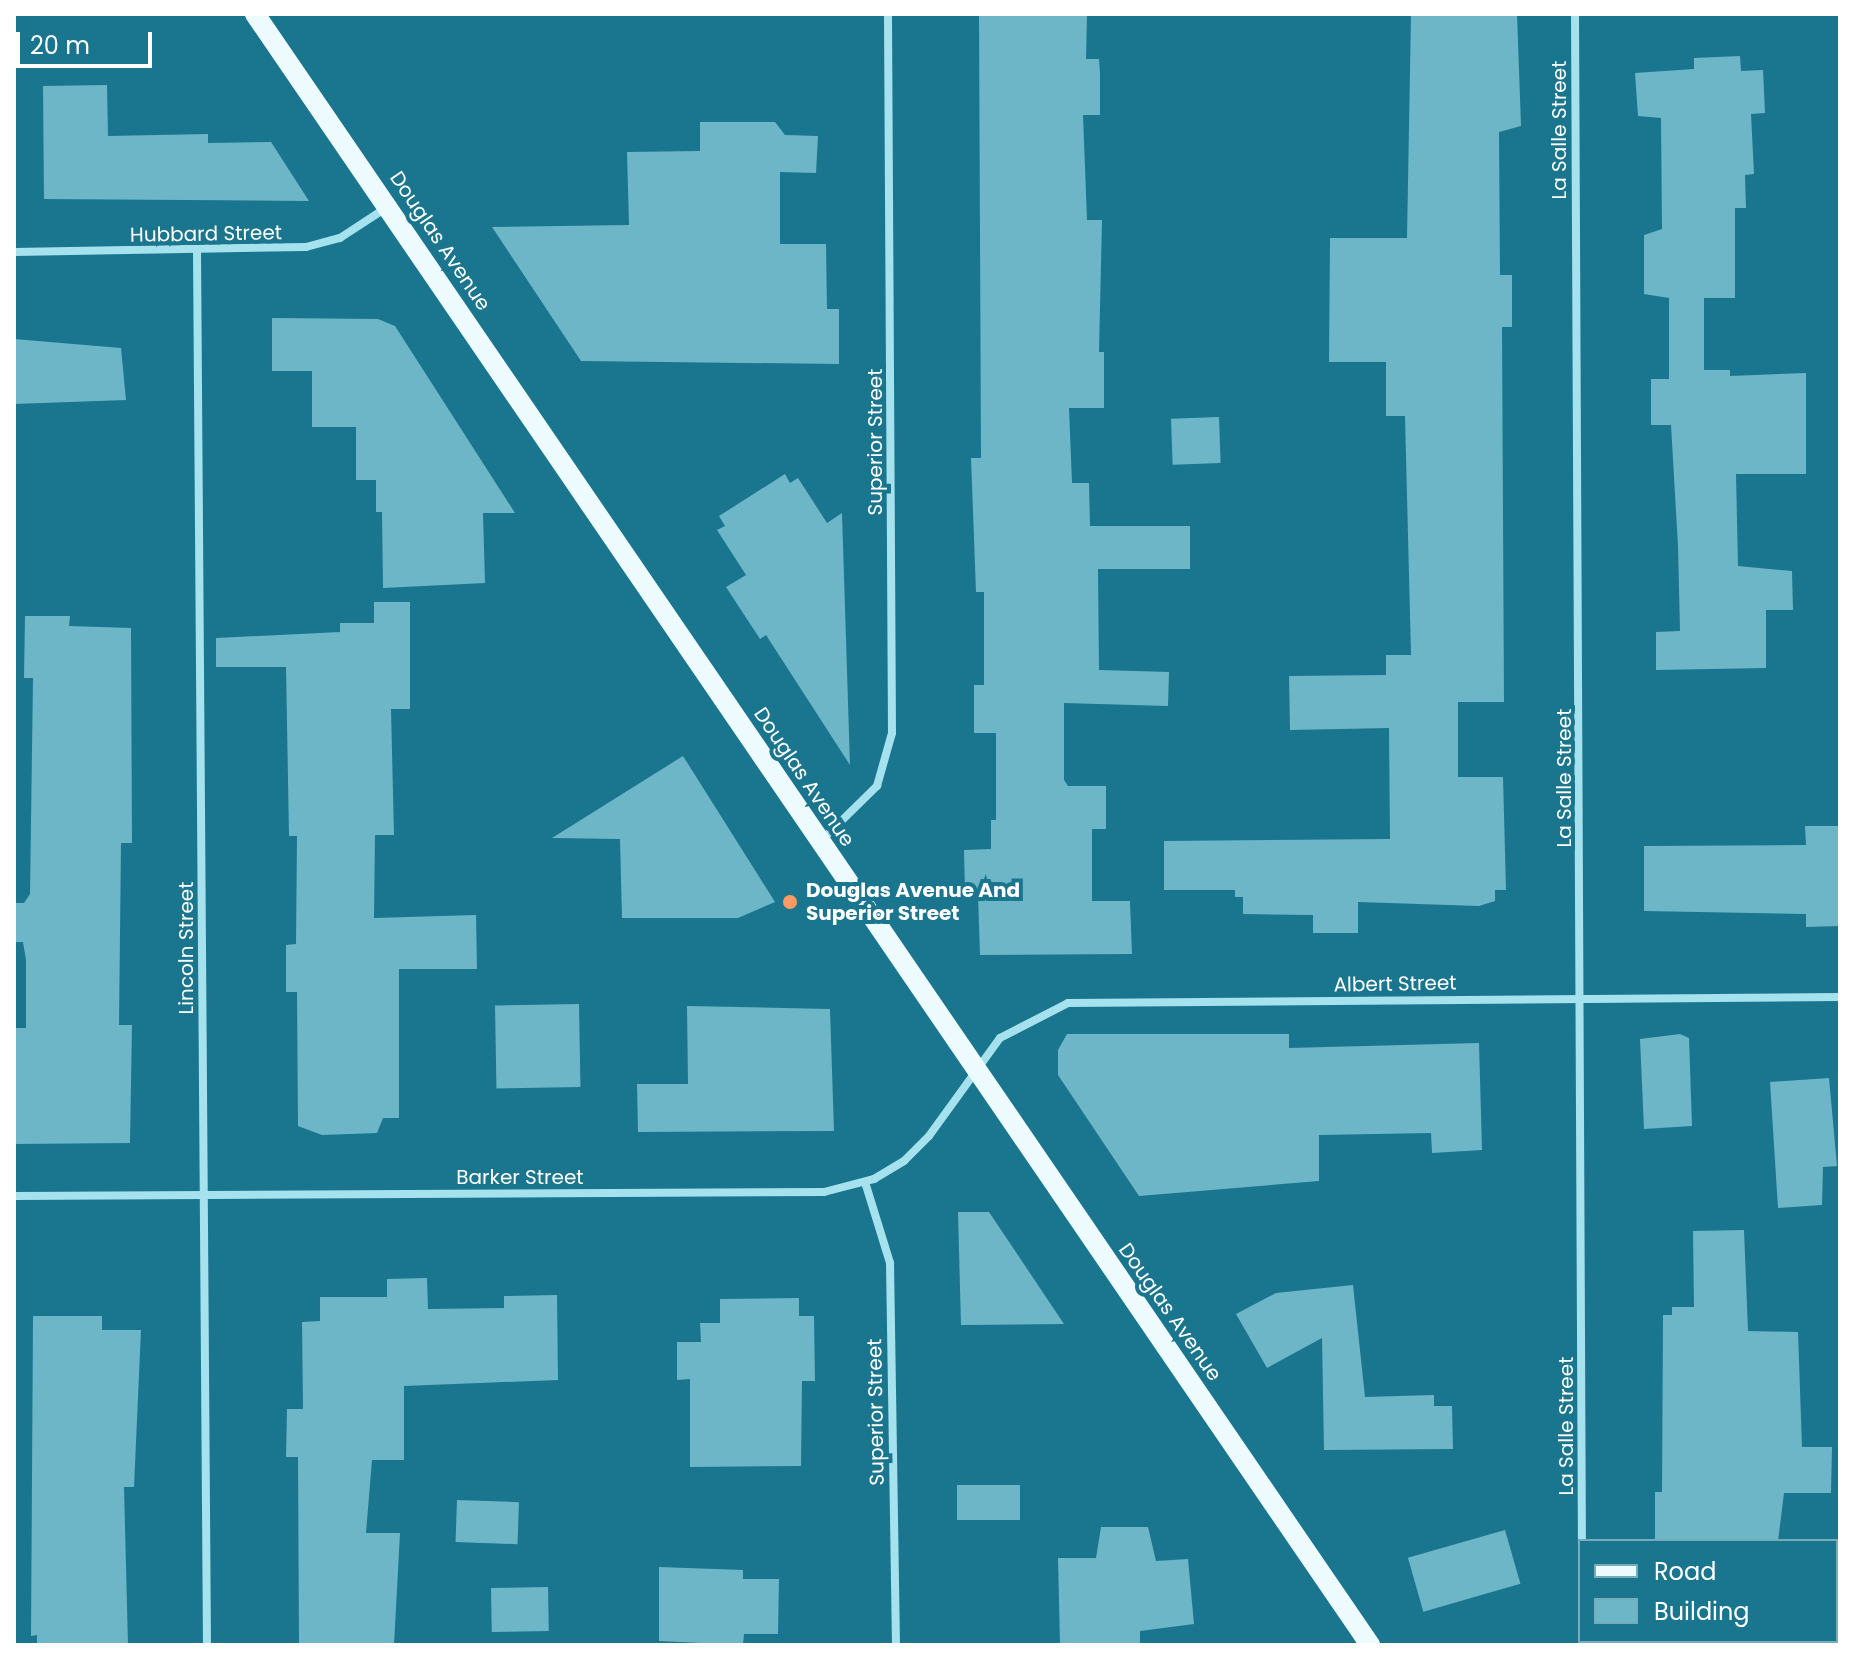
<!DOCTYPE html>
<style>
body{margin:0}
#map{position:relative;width:1854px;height:1659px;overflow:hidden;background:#1a768e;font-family:Poppins,sans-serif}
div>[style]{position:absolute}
.building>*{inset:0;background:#6db6c7;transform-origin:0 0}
.minor>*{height:8px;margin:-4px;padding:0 4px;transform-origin:4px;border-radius:4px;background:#a6e1ee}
.primary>*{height:20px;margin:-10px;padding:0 10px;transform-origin:10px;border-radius:10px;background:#edfbff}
.dots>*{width:22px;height:22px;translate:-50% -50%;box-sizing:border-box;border:4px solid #1a768e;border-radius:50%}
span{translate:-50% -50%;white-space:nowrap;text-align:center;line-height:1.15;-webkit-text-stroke:8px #1a768e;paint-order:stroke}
.street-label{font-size:20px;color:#fff}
.poi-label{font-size:20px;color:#fff;font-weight:700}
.left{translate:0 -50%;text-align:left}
.frame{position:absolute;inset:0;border:16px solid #fff;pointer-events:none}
.legend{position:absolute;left:1578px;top:1539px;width:260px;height:104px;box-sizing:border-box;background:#1a768e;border:2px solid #76adbb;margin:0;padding:10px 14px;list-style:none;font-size:24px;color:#fff}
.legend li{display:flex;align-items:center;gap:16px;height:40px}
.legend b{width:40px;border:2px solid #76adbb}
.scale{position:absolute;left:16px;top:32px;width:136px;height:36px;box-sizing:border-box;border:4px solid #fff;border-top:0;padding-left:10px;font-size:24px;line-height:28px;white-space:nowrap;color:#fff;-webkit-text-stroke:6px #1a768e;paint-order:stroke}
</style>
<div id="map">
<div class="building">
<div style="clip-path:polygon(979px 14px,1087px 14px,1086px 59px,1099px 59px,1100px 73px,1100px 115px,1083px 115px,1087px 220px,1102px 220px,1099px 352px,1104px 352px,1104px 408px,1069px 408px,1072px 483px,1089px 483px,1090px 526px,1190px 526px,1190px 569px,1098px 569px,1099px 670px,1169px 672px,1168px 706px,1064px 703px,1064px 780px,1068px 786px,1106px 786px,1106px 829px,1092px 829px,1092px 901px,1130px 901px,1132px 954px,980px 955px,978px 895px,965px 895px,964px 850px,991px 849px,991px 820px,996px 820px,996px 733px,974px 733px,974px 685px,984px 685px,984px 592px,976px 592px,971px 458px,981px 458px)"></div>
<div style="clip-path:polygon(1411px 14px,1517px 14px,1521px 126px,1499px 132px,1500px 275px,1512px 275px,1512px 327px,1502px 327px,1504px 702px,1458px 702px,1458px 777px,1503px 777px,1506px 890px,1495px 890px,1495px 901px,1479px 906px,1358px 902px,1358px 933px,1313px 933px,1313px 915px,1243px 914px,1243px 897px,1235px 897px,1235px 890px,1164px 890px,1164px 841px,1390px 839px,1389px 728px,1290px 730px,1289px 676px,1386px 675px,1386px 655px,1411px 655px,1405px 416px,1386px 416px,1386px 362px,1329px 362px,1330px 238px,1407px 238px)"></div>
<div style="clip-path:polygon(1740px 56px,1741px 71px,1763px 70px,1765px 113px,1751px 114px,1754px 174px,1745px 175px,1746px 208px,1735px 208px,1735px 298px,1704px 298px,1704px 370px,1730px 370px,1730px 376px,1806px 373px,1806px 474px,1736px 474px,1738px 566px,1792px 571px,1793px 610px,1766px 610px,1766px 668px,1656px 670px,1656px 632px,1680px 631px,1678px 546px,1671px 425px,1651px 425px,1651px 379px,1669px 379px,1669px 298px,1644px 294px,1644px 235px,1662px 229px,1661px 118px,1638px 116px,1635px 73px,1694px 69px,1694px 58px)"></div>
<div style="clip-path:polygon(107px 85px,108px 136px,208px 134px,208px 143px,271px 142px,309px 201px,44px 199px,43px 86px)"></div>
<div style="clip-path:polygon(700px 122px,775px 122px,785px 135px,818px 136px,816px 173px,780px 172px,780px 244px,826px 244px,827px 309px,839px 309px,839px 364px,581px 361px,492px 227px,629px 225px,627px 152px,700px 151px)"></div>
<div style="clip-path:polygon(272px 318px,378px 319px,395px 326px,515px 513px,483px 513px,485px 583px,383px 588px,382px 512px,376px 512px,376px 480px,356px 480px,356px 427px,312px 427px,312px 371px,272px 371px)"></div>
<div style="clip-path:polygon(14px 339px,121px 348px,126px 400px,14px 404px)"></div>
<div style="left:1219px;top:417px;width:46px;height:48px;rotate:88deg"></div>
<div style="clip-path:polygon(785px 474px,790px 483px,798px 478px,827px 523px,842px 513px,850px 765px,766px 635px,760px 639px,726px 587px,746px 575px,717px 530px,725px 526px,719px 516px)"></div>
<div style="clip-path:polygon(374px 602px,410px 602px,410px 709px,391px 709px,394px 835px,375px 835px,374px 918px,476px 915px,477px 969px,399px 969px,399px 1118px,383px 1118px,377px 1133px,322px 1135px,298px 1126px,297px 992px,286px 992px,286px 945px,296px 944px,297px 836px,289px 836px,286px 667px,216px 667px,216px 638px,340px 632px,340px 623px,374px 623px)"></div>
<div style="clip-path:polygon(25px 616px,70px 616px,69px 626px,131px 628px,132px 843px,121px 843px,119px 1025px,132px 1025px,130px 1143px,14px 1144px,14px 1028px,26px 1028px,26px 960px,23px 942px,14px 942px,14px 903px,24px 903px,30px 894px,33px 678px,24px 678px)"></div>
<div style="clip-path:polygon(683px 756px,775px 902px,738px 918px,622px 918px,620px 839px,552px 838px)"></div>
<div style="clip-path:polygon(1805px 826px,1840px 826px,1840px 926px,1806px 927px,1806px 914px,1644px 911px,1644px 846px,1806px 845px)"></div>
<div style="left:579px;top:1004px;width:83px;height:84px;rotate:89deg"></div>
<div style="clip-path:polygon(687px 1006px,830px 1009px,834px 1131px,638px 1132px,637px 1084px,688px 1084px)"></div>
<div style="clip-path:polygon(1067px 1034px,1289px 1034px,1289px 1048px,1479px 1043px,1482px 1150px,1432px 1153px,1431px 1133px,1319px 1135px,1319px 1181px,1139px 1196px,1058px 1075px,1058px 1050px)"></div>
<div style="clip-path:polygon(1680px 1034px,1689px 1038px,1692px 1126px,1644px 1129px,1640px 1039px)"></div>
<div style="clip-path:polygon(1829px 1078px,1837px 1166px,1823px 1167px,1822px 1205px,1778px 1208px,1770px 1082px)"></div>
<div style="clip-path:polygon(958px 1212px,989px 1212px,1064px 1324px,961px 1325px)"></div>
<div style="clip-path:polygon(1744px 1230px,1748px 1331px,1798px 1332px,1802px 1447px,1832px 1447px,1831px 1493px,1784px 1493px,1778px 1541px,1655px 1541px,1655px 1492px,1662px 1492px,1663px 1315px,1672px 1315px,1672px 1307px,1694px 1307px,1693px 1231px)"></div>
<div style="clip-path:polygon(427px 1278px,428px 1309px,504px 1308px,504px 1296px,557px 1295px,558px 1380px,404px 1386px,404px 1460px,372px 1460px,366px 1533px,400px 1533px,394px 1645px,299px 1645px,298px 1457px,286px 1457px,287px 1409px,303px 1409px,302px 1322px,320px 1321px,320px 1297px,387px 1297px,387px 1279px)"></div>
<div style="clip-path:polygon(1353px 1285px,1365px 1397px,1434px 1395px,1434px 1406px,1452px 1406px,1453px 1449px,1324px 1450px,1322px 1338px,1267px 1368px,1236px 1314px,1276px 1293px)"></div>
<div style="clip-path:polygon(799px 1298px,799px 1316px,814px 1316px,815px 1381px,802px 1381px,801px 1466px,690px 1467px,690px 1379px,677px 1380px,677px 1342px,701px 1342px,700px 1323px,720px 1323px,720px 1299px)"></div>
<div style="clip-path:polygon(33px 1316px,102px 1316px,102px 1330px,141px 1330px,134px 1487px,124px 1487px,128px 1645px,37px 1645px,37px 1635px,31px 1636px)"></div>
<div style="left:1020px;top:1485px;width:35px;height:63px;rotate:90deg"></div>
<div style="left:457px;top:1500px;width:62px;height:42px;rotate:2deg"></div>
<div style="clip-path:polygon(1101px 1527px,1148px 1527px,1156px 1561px,1188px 1559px,1194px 1624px,1140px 1631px,1140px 1645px,1060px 1645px,1058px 1558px,1096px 1558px)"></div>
<div style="left:1505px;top:1530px;width:56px;height:101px;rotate:74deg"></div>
<div style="clip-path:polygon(659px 1567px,743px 1570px,743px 1579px,779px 1579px,778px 1634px,744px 1634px,743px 1645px,659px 1641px)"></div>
<div style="left:548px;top:1587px;width:44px;height:57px;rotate:89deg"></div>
</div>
<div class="minor">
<div style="left:1575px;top:14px;width:1527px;rotate:89.74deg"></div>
<div style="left:197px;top:250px;width:1395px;rotate:89.59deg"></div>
<div style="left:14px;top:252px;width:292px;rotate:-1deg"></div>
<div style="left:306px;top:247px;width:35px;rotate:-15deg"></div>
<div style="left:340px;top:238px;width:55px;rotate:-33.1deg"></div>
<div style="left:823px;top:839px;width:76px;rotate:-44.5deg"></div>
<div style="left:877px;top:786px;width:55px;rotate:-74.2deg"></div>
<div style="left:892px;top:733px;width:719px;rotate:-90.32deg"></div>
<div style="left:865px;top:1182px;width:85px;rotate:72.8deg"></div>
<div style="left:890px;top:1263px;width:382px;rotate:89.1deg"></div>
<div style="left:14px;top:1196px;width:810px;rotate:-0.28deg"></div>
<div style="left:824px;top:1192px;width:52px;rotate:-14.6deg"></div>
<div style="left:874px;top:1179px;width:35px;rotate:-31deg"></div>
<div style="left:904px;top:1161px;width:35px;rotate:-45deg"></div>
<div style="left:929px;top:1136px;width:121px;rotate:-54.1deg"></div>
<div style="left:1000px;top:1038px;width:76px;rotate:-27.2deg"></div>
<div style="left:1068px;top:1003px;width:772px;rotate:-0.45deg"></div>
<div style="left:1583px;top:1641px;width:4px;rotate:90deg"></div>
</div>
<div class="primary">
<div style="left:255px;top:14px;width:1976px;rotate:55.64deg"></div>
</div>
<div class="dots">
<div style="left:790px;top:902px;background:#ff9a63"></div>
</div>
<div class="street-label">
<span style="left:1559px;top:130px;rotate:-90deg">La Salle Street</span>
<span style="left:206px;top:234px;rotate:-1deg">Hubbard Street</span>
<span style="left:440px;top:241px;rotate:56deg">Douglas Avenue</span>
<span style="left:875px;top:442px;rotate:-90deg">Superior Street</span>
<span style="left:804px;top:777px;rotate:56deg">Douglas Avenue</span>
<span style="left:1564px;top:778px;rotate:-90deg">La Salle Street</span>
<span style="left:186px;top:948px;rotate:-90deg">Lincoln Street</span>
<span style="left:1395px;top:984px;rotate:-1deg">Albert Street</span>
<span style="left:520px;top:1177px">Barker Street</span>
<span style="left:1170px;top:1312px;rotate:55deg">Douglas Avenue</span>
<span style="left:876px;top:1412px;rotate:-91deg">Superior Street</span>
<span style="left:1566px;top:1426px;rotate:-90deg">La Salle Street</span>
</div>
<div class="poi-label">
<span class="left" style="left:806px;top:902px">Douglas Avenue And<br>Superior Street</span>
</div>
<div class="frame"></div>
<ul class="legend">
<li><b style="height:10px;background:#edfbff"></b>Road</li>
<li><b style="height:22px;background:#6db6c7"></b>Building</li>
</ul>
<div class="scale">20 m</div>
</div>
